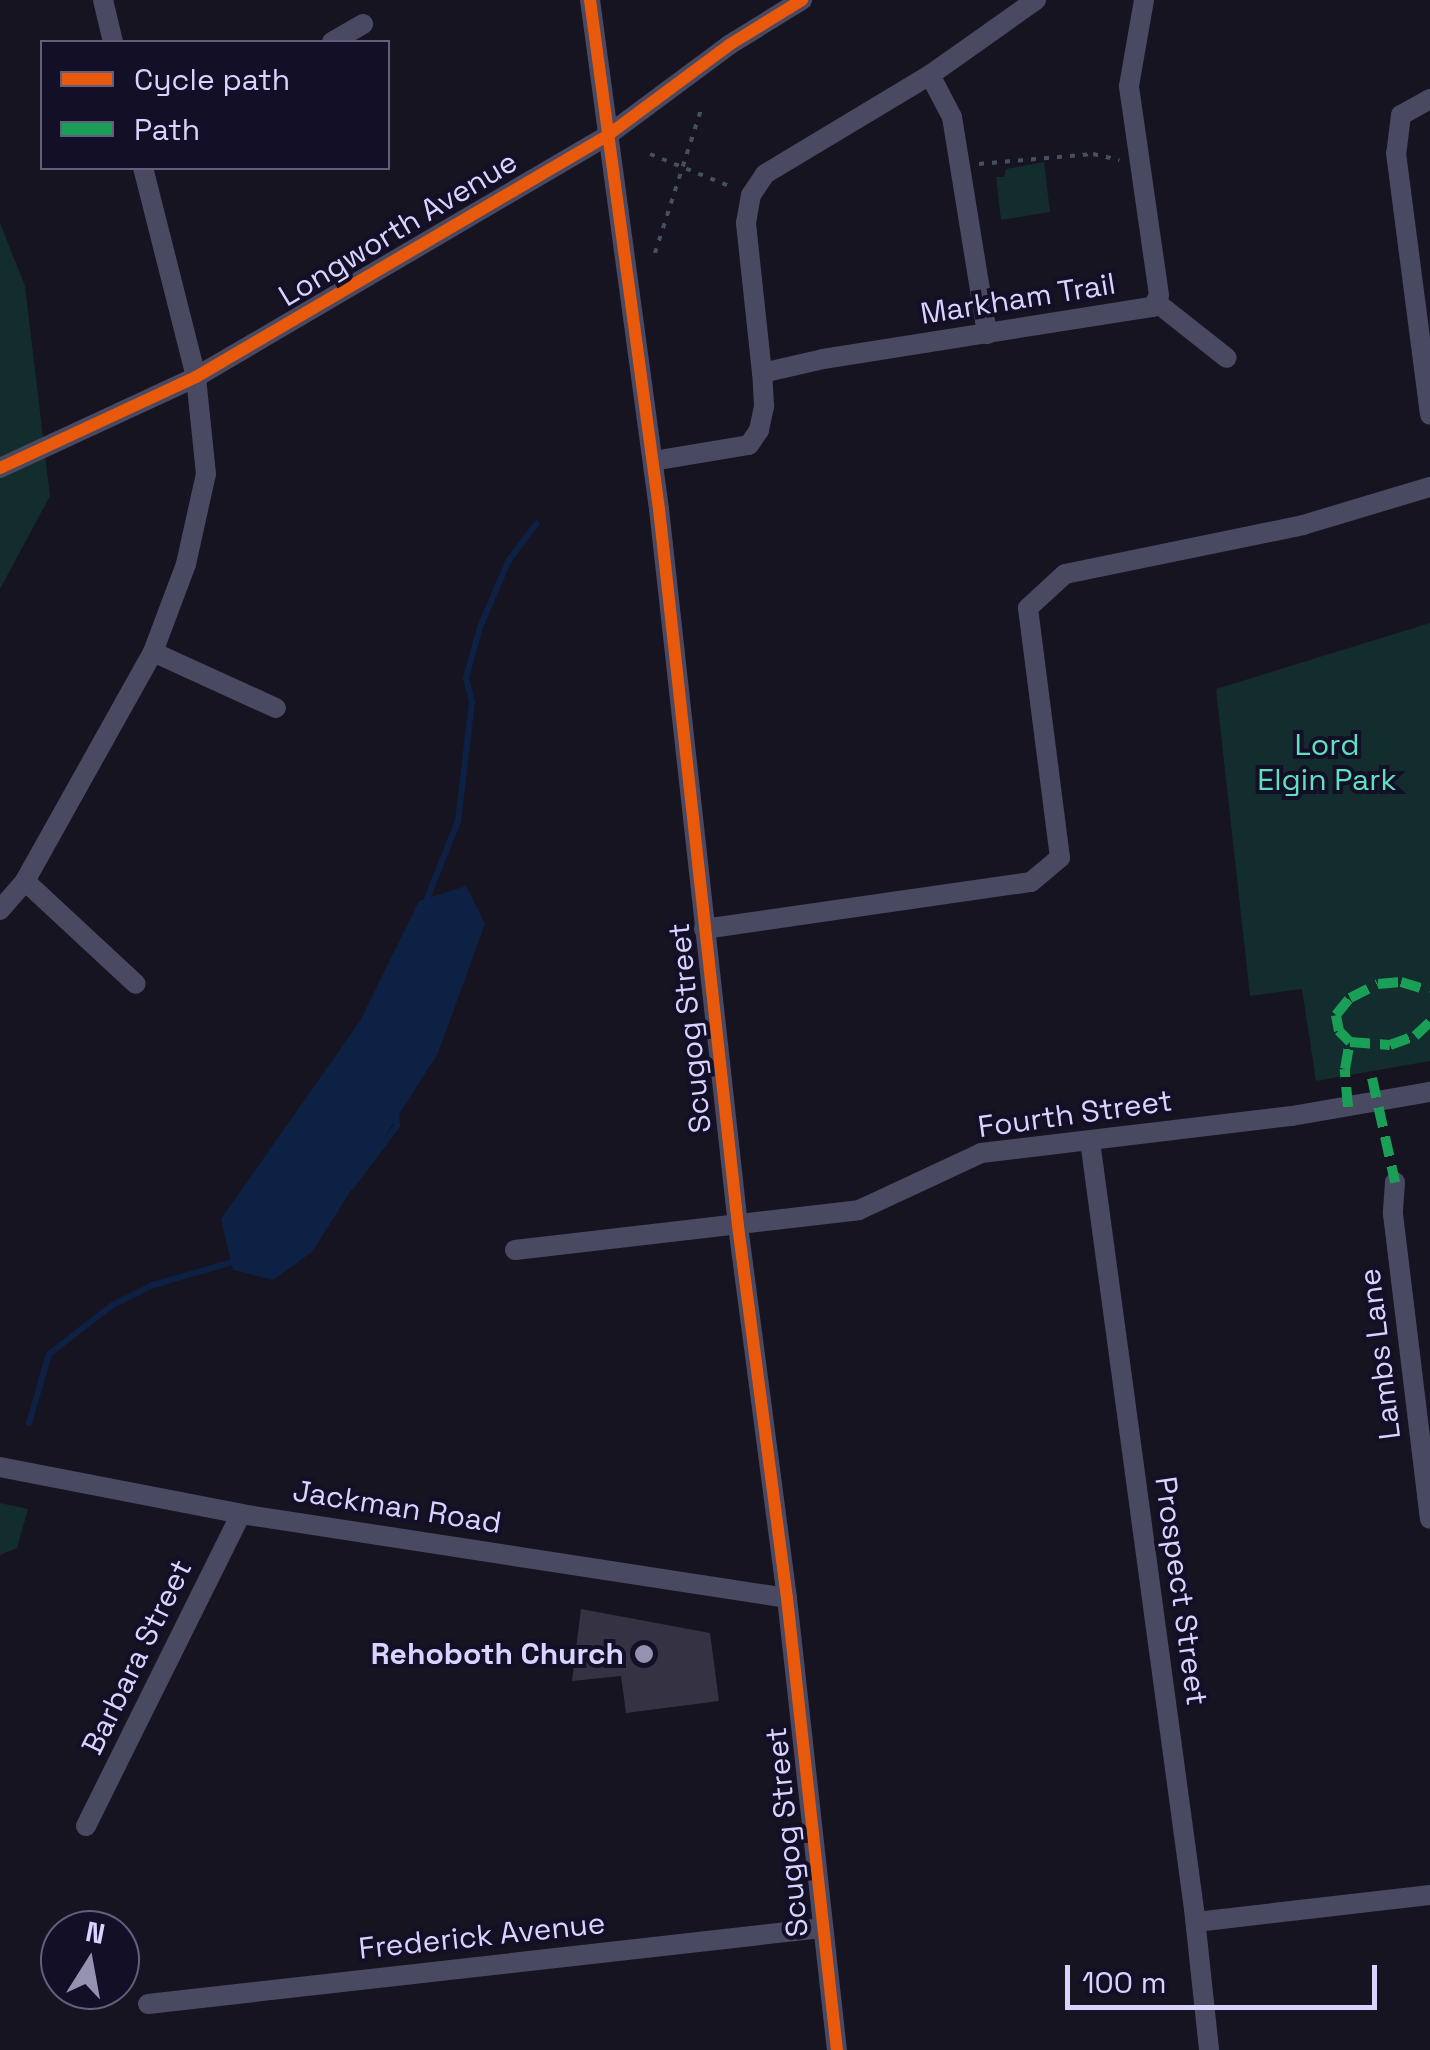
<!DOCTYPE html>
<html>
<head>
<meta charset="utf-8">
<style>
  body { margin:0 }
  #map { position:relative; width:1430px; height:2050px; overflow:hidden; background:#161421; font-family:"Space Grotesk",sans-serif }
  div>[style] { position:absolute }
  .green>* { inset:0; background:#132c2d }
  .water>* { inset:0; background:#0d2144 }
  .stream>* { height:6px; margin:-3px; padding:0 3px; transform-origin:3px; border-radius:3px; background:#0d2144 }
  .building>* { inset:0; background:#343243 }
  .path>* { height:4px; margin-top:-2px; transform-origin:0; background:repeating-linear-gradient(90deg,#44505f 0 5px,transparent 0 13px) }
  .minor>* { height:20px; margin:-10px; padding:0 10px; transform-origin:10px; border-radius:10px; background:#4a4962 }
  .quiet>* { height:10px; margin-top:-5px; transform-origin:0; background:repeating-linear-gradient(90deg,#1a9f57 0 20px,transparent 0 30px) }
  .cycleway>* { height:12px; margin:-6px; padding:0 6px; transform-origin:6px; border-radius:6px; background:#e8590c }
  .dots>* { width:28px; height:28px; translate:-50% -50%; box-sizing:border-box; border:5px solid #130f26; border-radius:50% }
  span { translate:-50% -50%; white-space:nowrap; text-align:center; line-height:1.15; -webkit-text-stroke:8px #130f26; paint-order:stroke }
  .street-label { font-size:30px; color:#d9d4ff }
  .park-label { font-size:30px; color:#5fe0c0 }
  .poi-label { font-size:30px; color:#d9d4ff; font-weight:700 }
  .right { translate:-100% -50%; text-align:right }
  .legend { position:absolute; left:40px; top:40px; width:350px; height:130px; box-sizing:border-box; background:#130f26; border:2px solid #625e7d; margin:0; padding:12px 18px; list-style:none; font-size:30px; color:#d9d4ff }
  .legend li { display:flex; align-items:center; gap:20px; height:50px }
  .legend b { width:50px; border:2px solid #625e7d }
  .north { position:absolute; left:40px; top:1910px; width:100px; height:100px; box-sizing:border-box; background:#130f26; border:2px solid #625e7d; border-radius:50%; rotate:11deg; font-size:28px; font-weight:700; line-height:40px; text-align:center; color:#d9d4ff }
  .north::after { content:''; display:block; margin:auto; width:35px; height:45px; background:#9591b1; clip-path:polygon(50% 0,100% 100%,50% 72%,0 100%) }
  .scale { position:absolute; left:1065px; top:1965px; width:312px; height:45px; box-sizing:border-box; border:5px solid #d9d4ff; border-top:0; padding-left:12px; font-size:30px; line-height:35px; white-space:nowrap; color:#d9d4ff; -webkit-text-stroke:8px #130f26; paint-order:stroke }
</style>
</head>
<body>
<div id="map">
  <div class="green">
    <div style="clip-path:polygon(1044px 162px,1050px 212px,1001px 220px,996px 177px,1004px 177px,1006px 169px)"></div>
    <div style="clip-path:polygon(0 223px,25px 286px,50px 496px,0 589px)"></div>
    <div style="clip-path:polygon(1430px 623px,1430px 1061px,1316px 1081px,1302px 989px,1250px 996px,1216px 689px)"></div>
    <div style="clip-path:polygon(0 1503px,28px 1509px,17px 1548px,0 1555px)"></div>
  </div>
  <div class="water">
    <div style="clip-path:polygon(466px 886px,485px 924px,438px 1053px,312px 1252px,273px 1280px,233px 1270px,221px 1219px,360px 1021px,419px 901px)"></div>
  </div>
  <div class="stream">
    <div style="left:424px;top:906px;width:92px;rotate:-68.2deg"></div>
    <div style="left:458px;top:821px;width:120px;rotate:-83.3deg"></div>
    <div style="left:472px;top:702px;width:25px;rotate:-104deg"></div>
    <div style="left:466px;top:678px;width:53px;rotate:-74.6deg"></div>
    <div style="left:480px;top:627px;width:73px;rotate:-66.6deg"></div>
    <div style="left:509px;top:560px;width:46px;rotate:-52.9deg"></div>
    <div style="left:351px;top:1187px;width:76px;rotate:-53deg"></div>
    <div style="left:397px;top:1126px;width:16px;rotate:-94deg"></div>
    <div style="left:29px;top:1423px;width:72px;rotate:-73.8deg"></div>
    <div style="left:49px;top:1354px;width:78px;rotate:-37.7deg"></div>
    <div style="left:111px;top:1306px;width:47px;rotate:-26.6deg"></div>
    <div style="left:153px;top:1285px;width:86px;rotate:-16.1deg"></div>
  </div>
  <div class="building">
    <div style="clip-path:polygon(581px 1609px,710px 1633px,719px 1701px,626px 1713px,621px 1676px,572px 1681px)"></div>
  </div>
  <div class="path">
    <div style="left:650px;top:154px;width:91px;rotate:22deg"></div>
    <div style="left:979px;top:164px;width:114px;rotate:-5deg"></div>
    <div style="left:1093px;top:154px;width:27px;rotate:13deg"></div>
    <div style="left:655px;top:253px;width:150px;rotate:-72.2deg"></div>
  </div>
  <div class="minor">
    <div style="left:103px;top:0;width:43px;rotate:76.6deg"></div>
    <div style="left:590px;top:0;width:514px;rotate:82.28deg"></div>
    <div style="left:659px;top:509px;width:721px;rotate:83.71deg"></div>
    <div style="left:738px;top:1226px;width:375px;rotate:82.5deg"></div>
    <div style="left:787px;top:1598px;width:455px;rotate:83.7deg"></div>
    <div style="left:332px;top:42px;width:36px;rotate:-30deg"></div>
    <div style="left:930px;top:75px;width:47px;rotate:62.4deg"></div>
    <div style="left:952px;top:117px;width:220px;rotate:80.8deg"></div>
    <div style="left:1430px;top:99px;width:33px;rotate:151deg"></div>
    <div style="left:1401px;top:115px;width:38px;rotate:97deg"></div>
    <div style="left:1396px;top:153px;width:264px;rotate:82.6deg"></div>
    <div style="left:1156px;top:302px;width:90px;rotate:38.3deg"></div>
    <div style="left:762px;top:373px;width:63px;rotate:-12.9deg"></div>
    <div style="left:823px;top:359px;width:334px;rotate:-9deg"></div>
    <div style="left:1153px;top:307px;width:13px;rotate:-63deg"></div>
    <div style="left:1159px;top:295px;width:211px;rotate:-98.2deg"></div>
    <div style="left:1129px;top:86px;width:87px;rotate:-80.1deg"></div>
    <div style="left:653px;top:461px;width:97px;rotate:-9.5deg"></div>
    <div style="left:749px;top:445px;width:18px;rotate:-56deg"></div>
    <div style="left:759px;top:430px;width:25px;rotate:-78deg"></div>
    <div style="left:764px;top:406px;width:33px;rotate:-93deg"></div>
    <div style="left:762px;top:373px;width:151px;rotate:-96.1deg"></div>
    <div style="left:746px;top:223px;width:28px;rotate:-80deg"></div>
    <div style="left:751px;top:195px;width:25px;rotate:-56deg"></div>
    <div style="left:765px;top:174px;width:192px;rotate:-31deg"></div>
    <div style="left:930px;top:75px;width:130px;rotate:-35.3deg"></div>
    <div style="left:0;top:468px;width:216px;rotate:-24.9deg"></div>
    <div style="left:196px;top:377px;width:478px;rotate:-30.4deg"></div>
    <div style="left:608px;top:135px;width:151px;rotate:-36.6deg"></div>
    <div style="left:729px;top:45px;width:86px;rotate:-31.7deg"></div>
    <div style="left:153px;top:652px;width:135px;rotate:24.5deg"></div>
    <div style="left:25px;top:881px;width:151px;rotate:42.9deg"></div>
    <div style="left:0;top:910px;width:38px;rotate:-49deg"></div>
    <div style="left:25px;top:881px;width:262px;rotate:-60.8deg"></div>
    <div style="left:153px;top:652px;width:94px;rotate:-69.4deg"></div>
    <div style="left:186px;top:564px;width:92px;rotate:-77.5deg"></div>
    <div style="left:206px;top:474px;width:98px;rotate:-95.9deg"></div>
    <div style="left:196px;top:377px;width:216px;rotate:-104.2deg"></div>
    <div style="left:704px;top:929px;width:330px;rotate:-8.2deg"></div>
    <div style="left:1031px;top:882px;width:38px;rotate:-40deg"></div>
    <div style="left:1060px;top:858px;width:252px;rotate:-97.3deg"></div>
    <div style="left:1028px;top:608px;width:50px;rotate:-42.6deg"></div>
    <div style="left:1065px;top:574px;width:243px;rotate:-11.6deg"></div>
    <div style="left:1303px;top:525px;width:133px;rotate:-16.7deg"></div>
    <div style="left:1090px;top:1141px;width:775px;rotate:82.29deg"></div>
    <div style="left:1194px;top:1909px;width:142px;rotate:83.9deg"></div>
    <div style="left:1395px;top:1182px;width:32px;rotate:94deg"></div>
    <div style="left:1393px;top:1214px;width:307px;rotate:83.1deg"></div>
    <div style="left:515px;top:1250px;width:346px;rotate:-6.6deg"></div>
    <div style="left:859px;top:1210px;width:135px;rotate:-25deg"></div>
    <div style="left:981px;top:1153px;width:313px;rotate:-6.8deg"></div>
    <div style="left:1292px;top:1116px;width:140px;rotate:-9.9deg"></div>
    <div style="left:0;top:1467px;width:246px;rotate:11deg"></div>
    <div style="left:241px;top:1514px;width:552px;rotate:8.75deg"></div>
    <div style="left:86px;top:1826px;width:348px;rotate:-63.6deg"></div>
    <div style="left:1196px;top:1922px;width:236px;rotate:-6.6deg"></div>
    <div style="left:148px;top:2004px;width:678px;rotate:-6.43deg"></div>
  </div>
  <div class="quiet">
    <div style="left:1350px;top:1042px;width:16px;rotate:-135deg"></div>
    <div style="left:1339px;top:1031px;width:16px;rotate:-101deg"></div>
    <div style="left:1336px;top:1015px;width:22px;rotate:-51deg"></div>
    <div style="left:1350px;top:998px;width:31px;rotate:-27deg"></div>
    <div style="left:1378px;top:984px;width:23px;rotate:-5deg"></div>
    <div style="left:1401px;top:982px;width:30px;rotate:17deg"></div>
    <div style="left:1372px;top:1078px;width:107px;rotate:77.5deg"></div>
    <div style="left:1348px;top:1107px;width:38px;rotate:-95deg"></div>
    <div style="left:1345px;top:1069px;width:27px;rotate:-80deg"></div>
    <div style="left:1350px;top:1042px;width:40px;rotate:4.3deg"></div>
    <div style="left:1390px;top:1045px;width:27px;rotate:-20deg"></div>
    <div style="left:1415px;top:1036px;width:21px;rotate:-43deg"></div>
  </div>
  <div class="cycleway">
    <div style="left:590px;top:0;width:514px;rotate:82.28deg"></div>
    <div style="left:659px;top:509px;width:721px;rotate:83.71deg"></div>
    <div style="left:738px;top:1226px;width:375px;rotate:82.5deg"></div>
    <div style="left:787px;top:1598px;width:455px;rotate:83.7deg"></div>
    <div style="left:0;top:468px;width:216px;rotate:-24.9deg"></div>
    <div style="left:196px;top:377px;width:478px;rotate:-30.4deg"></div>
    <div style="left:608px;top:135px;width:151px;rotate:-36.6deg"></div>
    <div style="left:729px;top:45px;width:86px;rotate:-31.7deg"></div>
  </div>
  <div class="dots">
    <div style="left:644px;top:1654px;background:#9591b1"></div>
  </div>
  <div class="street-label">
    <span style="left:398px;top:229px;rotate:-31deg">Longworth Avenue</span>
    <span style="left:1018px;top:299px;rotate:-9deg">Markham Trail</span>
    <span style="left:690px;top:1028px;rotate:-96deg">Scugog Street</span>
    <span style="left:1075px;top:1114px;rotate:-8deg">Fourth Street</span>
    <span style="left:1380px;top:1354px;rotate:-97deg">Lambs Lane</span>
    <span style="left:397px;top:1507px;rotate:9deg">Jackman Road</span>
    <span style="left:1181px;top:1591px;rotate:82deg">Prospect Street</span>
    <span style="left:137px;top:1657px;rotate:-64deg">Barbara Street</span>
    <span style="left:787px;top:1832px;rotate:-96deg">Scugog Street</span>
    <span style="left:482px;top:1936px;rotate:-6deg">Frederick Avenue</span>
  </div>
  <div class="park-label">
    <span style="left:1327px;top:762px">Lord<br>Elgin Park</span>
  </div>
  <div class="poi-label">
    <span class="right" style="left:624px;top:1654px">Rehoboth Church</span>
  </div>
  <ul class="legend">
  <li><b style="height:12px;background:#e8590c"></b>Cycle path</li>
  <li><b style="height:12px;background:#1a9f57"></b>Path</li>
  </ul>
  <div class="north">N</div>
  <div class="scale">100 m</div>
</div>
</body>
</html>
